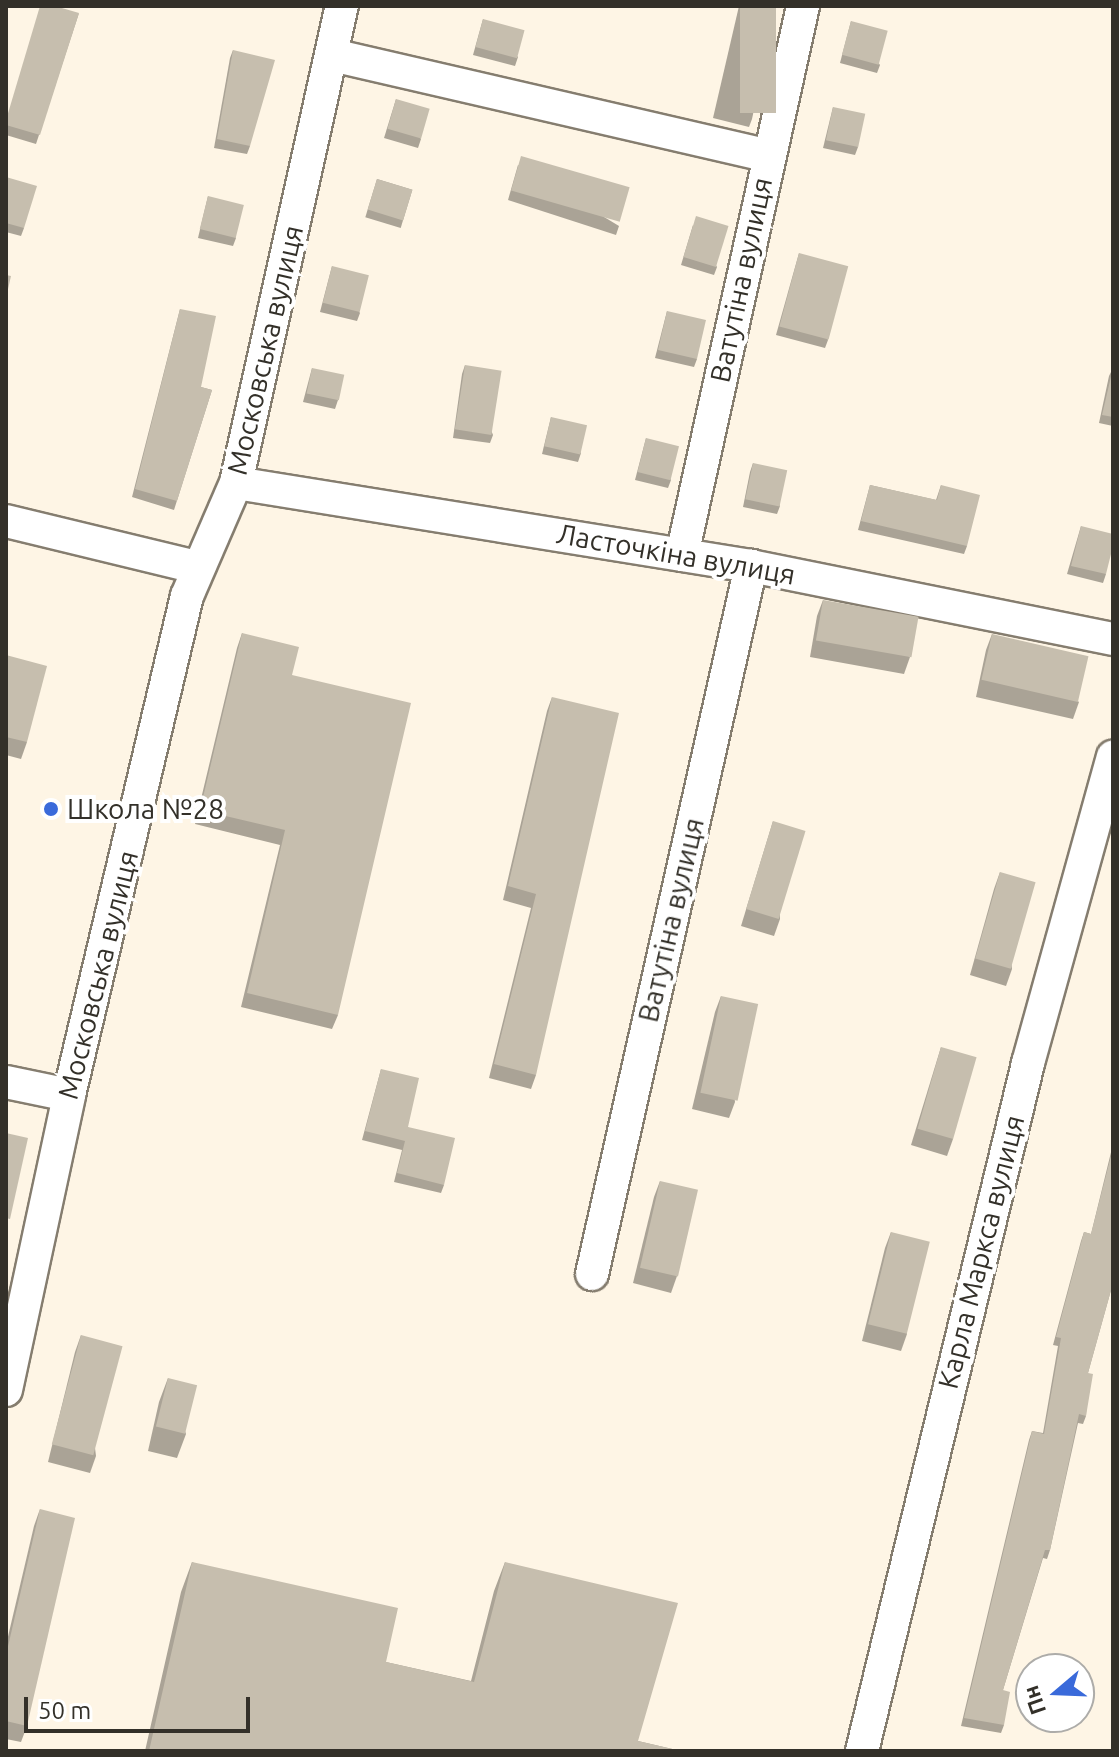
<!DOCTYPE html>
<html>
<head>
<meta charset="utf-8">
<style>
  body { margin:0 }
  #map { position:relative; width:1119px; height:1757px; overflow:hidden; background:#fef5e5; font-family:Ubuntu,sans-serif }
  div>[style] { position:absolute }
  .roads { filter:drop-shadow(2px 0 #857d6f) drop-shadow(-2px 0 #857d6f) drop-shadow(0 2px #857d6f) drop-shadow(0 -2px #857d6f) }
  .minor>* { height:32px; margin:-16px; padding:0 16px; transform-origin:16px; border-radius:16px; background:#fff }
  .wall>* { inset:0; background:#aaa396; transform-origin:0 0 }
  .building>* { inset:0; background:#c6beae; transform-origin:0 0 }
  .dots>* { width:22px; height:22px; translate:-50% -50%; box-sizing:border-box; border:4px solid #fff; border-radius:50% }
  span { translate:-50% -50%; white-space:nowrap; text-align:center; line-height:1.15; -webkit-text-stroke:8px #fff; paint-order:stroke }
  .street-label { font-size:28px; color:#333029 }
  .poi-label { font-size:28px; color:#333029 }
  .left { translate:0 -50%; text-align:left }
  .frame { position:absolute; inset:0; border:8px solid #333029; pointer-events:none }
  .north { position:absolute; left:1015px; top:1653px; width:80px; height:80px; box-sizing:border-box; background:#fff; border:2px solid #adaca9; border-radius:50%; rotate:251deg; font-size:22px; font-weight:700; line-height:32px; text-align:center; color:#333029 }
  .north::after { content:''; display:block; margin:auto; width:28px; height:36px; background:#3a6ada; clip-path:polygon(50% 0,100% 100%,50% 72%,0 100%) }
  .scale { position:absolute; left:24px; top:1697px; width:226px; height:36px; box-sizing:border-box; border:4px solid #333029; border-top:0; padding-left:10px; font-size:24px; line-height:28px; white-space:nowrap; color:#333029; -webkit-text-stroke:6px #fff; paint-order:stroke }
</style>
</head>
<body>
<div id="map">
  <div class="roads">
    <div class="minor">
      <div style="left:332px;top:55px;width:448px;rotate:13deg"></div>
      <div style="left:236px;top:483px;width:522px;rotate:9.16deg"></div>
      <div style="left:751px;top:566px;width:369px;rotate:11.4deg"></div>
      <div style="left:6px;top:521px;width:195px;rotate:13.6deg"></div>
      <div style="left:682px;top:555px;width:562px;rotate:-77.57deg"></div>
      <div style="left:6px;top:1082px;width:64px;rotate:11.7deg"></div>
      <div style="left:592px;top:1274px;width:726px;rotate:-77.34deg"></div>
      <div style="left:6px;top:1390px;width:302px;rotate:-77.9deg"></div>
      <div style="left:69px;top:1095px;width:513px;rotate:-76.7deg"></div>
      <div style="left:187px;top:596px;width:123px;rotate:-66.6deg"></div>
      <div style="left:236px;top:483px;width:489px;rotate:-77.5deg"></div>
      <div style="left:862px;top:1751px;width:708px;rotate:-76.43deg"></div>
      <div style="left:1028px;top:1063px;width:318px;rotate:-74.5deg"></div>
    </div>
  </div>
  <div class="wall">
    <div style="clip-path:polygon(739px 6px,776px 6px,752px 119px,749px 127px,713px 118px)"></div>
    <div style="clip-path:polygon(79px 13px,36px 144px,6px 135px,6px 118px)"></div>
    <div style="clip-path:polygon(483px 19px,518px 57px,515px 66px,473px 55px)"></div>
    <div style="clip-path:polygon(851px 21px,880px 65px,877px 73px,840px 63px)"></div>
    <div style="clip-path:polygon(233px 50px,250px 146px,247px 154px,214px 148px,230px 58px)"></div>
    <div style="clip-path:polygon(396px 99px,421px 139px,418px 148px,384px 138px)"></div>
    <div style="clip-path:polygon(833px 107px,858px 147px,855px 155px,823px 148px)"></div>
    <div style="clip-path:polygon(518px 165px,619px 226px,616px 235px,508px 200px)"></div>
    <div style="clip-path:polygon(6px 177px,24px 228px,21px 236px,6px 232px)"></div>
    <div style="left:377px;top:179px;width:37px;height:40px;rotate:17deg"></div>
    <div style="clip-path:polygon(208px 196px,236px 238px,233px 246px,198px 238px)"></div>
    <div style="clip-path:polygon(693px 225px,717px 267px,714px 275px,681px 265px)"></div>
    <div style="clip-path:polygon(799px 253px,828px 340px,825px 348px,776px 335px)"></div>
    <div style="clip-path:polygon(332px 266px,360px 313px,357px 321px,320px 312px)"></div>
    <div style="clip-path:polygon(180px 309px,201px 387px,212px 390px,174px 510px,132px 497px)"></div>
    <div style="clip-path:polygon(667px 311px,697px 359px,694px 367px,655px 358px)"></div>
    <div style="clip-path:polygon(465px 365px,493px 435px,490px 443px,453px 438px,462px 374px)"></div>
    <div style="clip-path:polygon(312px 368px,338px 400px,335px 409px,303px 402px)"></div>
    <div style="clip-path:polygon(1113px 368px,1113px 426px,1099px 423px,1109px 376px)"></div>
    <div style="clip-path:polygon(551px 417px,581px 453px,578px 462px,542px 454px)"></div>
    <div style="clip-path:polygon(646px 438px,671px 480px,668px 488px,635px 480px)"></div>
    <div style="clip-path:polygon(753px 463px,780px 506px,777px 514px,743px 507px,750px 472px)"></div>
    <div style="clip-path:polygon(870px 485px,936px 500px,941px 485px,967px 546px,964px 554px,858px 530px)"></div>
    <div style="clip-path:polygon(1081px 526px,1106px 574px,1103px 583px,1067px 574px)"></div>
    <div style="clip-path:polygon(823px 600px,910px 657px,904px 674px,810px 657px,817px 616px)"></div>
    <div style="clip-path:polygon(242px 633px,292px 675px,338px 1015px,332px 1029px,241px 1007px,280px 845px,195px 824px,237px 648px)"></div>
    <div style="clip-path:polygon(992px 634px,1079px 702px,1073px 719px,976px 697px,986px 650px)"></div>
    <div style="clip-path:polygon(6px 655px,27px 742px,21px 759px,6px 755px)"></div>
    <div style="clip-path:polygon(552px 697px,536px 1075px,531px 1089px,489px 1078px,531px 908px,503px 900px,547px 711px)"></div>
    <div style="clip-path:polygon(773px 821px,780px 919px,774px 936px,741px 926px)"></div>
    <div style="clip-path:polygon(1000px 872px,1012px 969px,1006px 986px,970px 975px,994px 889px)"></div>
    <div style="clip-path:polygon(721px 996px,735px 1102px,729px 1118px,692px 1109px,715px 1012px)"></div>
    <div style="clip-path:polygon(941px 1047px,953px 1139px,947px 1156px,911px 1145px)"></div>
    <div style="clip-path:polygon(381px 1069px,408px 1127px,444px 1185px,441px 1193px,394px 1182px,402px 1150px,362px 1140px)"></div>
    <div style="clip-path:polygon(1113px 1144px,1113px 1283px,1088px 1373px,1086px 1416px,1083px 1424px,1078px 1423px,1050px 1550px,1047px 1559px,1043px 1558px,1003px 1690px,1004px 1725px,1001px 1733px,961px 1726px,1029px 1440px,1032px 1431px,1043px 1433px,1058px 1346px,1053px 1345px,1081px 1241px,1084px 1232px,1091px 1234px)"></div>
    <div style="clip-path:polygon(660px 1181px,677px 1276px,671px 1293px,633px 1283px,654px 1197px)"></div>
    <div style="clip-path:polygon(891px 1232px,907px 1334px,901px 1351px,862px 1341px,885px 1248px)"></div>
    <div style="clip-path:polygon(81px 1335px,96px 1456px,90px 1473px,48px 1462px,75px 1352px)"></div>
    <div style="clip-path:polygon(168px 1378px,186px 1434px,177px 1458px,148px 1451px,159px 1402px)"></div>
    <div style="clip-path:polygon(40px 1509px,27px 1726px,21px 1742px,6px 1739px,6px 1645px,34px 1526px)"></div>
    <div style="clip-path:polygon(192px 1562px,386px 1662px,471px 1681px,494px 1591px,505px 1562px,638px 1741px,681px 1751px,145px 1751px,181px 1592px)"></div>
  </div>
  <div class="building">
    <div style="clip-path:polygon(40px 6px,55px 6px,79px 13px,40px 135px,6px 125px,6px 120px)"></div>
    <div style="left:740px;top:6px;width:36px;height:107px"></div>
    <div style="left:483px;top:19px;width:43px;height:29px;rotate:15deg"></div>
    <div style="left:851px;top:21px;width:38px;height:35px;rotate:15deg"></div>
    <div style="clip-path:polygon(233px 50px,275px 60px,250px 146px,217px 139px)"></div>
    <div style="left:396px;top:99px;width:35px;height:31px;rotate:16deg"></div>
    <div style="left:833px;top:107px;width:33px;height:34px;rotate:12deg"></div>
    <div style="left:521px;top:156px;width:113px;height:36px;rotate:16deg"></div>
    <div style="clip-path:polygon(6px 177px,37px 186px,24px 228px,6px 223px)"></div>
    <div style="left:377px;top:179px;width:37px;height:32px;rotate:17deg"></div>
    <div style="left:208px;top:196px;width:37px;height:34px;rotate:14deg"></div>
    <div style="left:696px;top:216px;width:34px;height:43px;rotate:17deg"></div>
    <div style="left:799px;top:253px;width:51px;height:76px;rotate:15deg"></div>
    <div style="left:332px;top:266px;width:38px;height:38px;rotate:14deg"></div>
    <div style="clip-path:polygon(6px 275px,11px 276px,6px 298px)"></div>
    <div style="clip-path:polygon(180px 309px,216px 316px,201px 387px,212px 390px,177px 501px,135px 489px)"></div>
    <div style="left:667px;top:311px;width:40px;height:40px;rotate:13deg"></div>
    <div style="left:465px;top:365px;width:37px;height:65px;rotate:9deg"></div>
    <div style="left:312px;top:368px;width:33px;height:26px;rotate:12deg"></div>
    <div style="clip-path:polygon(1113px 368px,1113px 417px,1102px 415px)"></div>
    <div style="left:551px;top:417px;width:37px;height:30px;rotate:13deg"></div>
    <div style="left:646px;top:438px;width:34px;height:35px;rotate:14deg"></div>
    <div style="left:753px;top:463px;width:35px;height:37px;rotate:12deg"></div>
    <div style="clip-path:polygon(870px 485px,937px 500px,941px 485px,980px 495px,967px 546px,861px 521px)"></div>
    <div style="clip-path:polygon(1081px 526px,1113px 534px,1113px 546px,1106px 574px,1071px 566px)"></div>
    <div style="left:823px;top:600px;width:97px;height:41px;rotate:10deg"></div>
    <div style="clip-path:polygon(242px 633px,299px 647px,292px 675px,411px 703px,338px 1015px,247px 993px,285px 830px,200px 810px)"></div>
    <div style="left:992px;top:634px;width:99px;height:47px;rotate:13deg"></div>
    <div style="clip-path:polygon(6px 655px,47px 666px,27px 742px,6px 737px)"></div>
    <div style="clip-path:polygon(552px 697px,619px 713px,536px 1075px,494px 1064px,536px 894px,508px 886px)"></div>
    <div style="left:773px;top:821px;width:34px;height:92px;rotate:17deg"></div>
    <div style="left:1000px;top:872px;width:37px;height:90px;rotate:16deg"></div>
    <div style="left:721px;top:996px;width:38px;height:99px;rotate:12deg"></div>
    <div style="left:941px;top:1047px;width:37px;height:85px;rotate:16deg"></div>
    <div style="clip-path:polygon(381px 1069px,419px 1078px,408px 1127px,455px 1138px,444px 1185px,397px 1173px,405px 1141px,365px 1131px)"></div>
    <div style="clip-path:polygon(6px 1133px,28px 1138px,10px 1219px,6px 1218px)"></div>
    <div style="clip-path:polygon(1113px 1148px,1113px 1283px,1088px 1373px,1093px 1374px,1086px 1416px,1079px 1414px,1050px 1550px,1045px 1550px,1003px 1690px,1010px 1692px,1004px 1725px,964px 1718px,1032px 1431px,1044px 1434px,1061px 1338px,1056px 1337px,1084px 1232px,1091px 1234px)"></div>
    <div style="left:660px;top:1181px;width:39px;height:89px;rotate:13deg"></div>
    <div style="left:891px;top:1232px;width:40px;height:95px;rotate:14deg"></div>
    <div style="left:81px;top:1335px;width:43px;height:113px;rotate:15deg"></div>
    <div style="left:168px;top:1378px;width:30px;height:50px;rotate:14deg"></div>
    <div style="clip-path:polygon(40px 1509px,75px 1518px,27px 1726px,6px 1721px,6px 1655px)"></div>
    <div style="clip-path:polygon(192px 1562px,398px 1608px,386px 1662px,474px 1682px,505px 1562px,678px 1603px,638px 1741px,681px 1751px,149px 1751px)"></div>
  </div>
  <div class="dots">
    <div style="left:51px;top:809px;background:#3a6ada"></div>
  </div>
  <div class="street-label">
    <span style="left:741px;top:280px;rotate:-78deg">Ватутіна вулиця</span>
    <span style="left:265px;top:350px;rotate:-77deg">Московська вулиця</span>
    <span style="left:676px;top:554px;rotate:10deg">Ласточкіна вулиця</span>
    <span style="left:671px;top:920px;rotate:-77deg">Ватутіна вулиця</span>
    <span style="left:98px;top:975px;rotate:-76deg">Московська вулиця</span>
    <span style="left:981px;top:1252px;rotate:-76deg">Карла Маркса вулиця</span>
  </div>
  <div class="poi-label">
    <span class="left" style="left:67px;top:809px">Школа №28</span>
  </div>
  <div class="frame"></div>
  <div class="north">Пн</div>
  <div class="scale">50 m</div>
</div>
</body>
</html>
